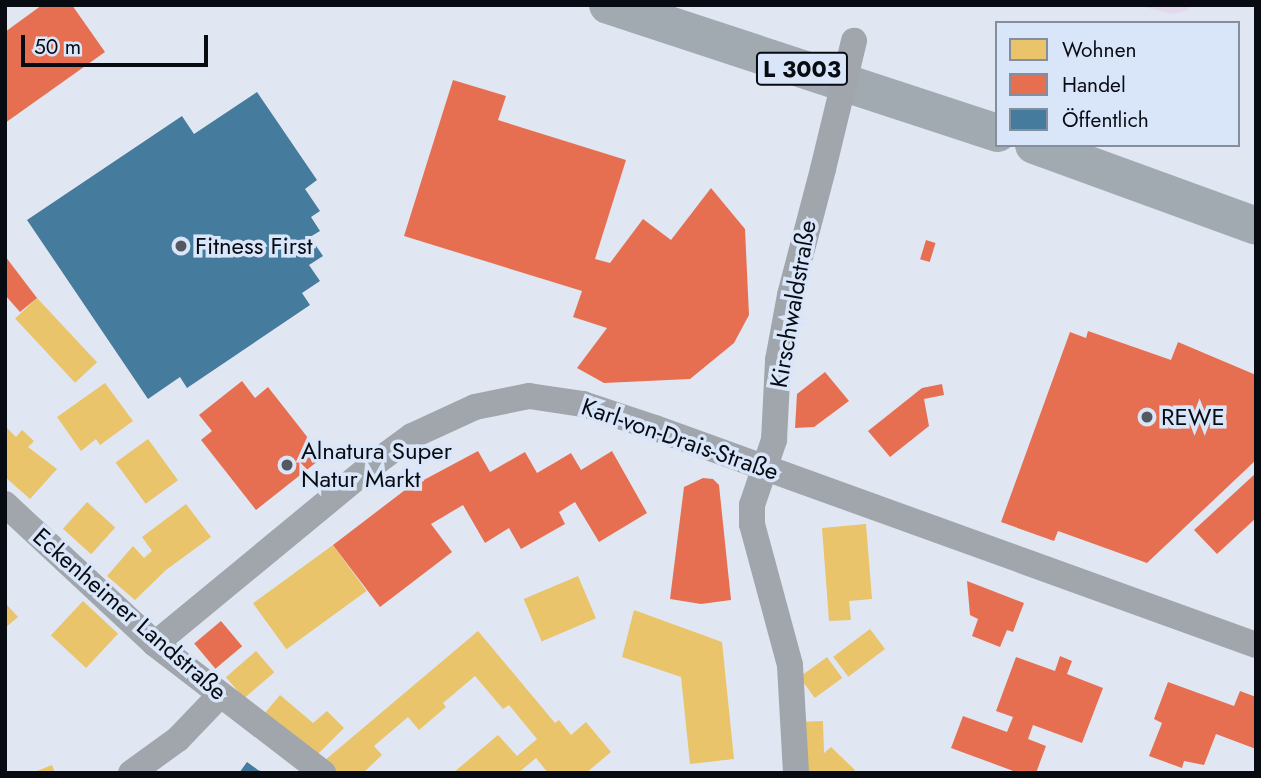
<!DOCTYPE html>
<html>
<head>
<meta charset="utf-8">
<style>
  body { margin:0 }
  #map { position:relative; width:1261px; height:778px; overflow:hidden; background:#e1e7f2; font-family:Jost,sans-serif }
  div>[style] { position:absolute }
  .green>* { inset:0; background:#e3d8ec }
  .homes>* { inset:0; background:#e9c46a; transform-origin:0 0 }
  .shops>* { inset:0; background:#e76f51; transform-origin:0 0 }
  .public>* { inset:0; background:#457b9d }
  .minor>* { height:26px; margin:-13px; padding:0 13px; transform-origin:13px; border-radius:13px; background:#a0a6ab }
  .primary>* { height:38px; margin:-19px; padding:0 19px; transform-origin:19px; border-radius:19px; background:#a2aab1 }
  .minor-bridge>* { height:26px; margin:-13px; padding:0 13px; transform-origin:13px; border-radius:13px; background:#a0a6ab }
  .dots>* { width:19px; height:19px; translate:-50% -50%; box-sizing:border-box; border:4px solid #d9e6fa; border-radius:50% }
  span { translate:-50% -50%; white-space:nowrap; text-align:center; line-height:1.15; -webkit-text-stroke:7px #d9e6fa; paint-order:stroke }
  .shield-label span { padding:2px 5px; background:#d9e6fa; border:2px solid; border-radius:5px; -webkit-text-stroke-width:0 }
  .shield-label { font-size:23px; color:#080b12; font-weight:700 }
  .poi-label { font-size:24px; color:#080b12 }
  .left { translate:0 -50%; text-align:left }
  .street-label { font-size:24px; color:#080b12 }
  .frame { position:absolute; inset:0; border:7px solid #080b12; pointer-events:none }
  .legend { position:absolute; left:995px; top:21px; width:245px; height:126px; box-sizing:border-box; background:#d9e6fa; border:2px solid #858e9d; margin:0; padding:9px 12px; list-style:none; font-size:21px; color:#080b12 }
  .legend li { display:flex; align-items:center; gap:14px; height:35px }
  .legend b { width:35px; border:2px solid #858e9d }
  .scale { position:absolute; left:21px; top:35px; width:187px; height:32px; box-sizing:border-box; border:4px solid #080b12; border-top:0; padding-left:9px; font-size:21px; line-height:24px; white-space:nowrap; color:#080b12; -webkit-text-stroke:5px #d9e6fa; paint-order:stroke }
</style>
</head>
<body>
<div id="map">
  <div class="green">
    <div style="clip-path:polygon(1136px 5px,1193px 5px,1186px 11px,1172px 14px)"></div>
  </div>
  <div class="homes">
    <div style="left:37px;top:298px;width:88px;height:30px;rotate:47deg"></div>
    <div style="clip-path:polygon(105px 383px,133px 421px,100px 445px,96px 439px,81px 451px,57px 417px)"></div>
    <div style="clip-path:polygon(7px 428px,16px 437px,22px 430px,34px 441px,28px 447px,57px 469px,30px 499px,5px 477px)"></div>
    <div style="left:148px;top:439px;width:51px;height:40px;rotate:54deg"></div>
    <div style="left:87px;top:502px;width:38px;height:36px;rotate:42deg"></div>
    <div style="clip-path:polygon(186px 504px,211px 537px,166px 570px,135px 600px,107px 576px,133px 546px,144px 558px,152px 551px,142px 537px)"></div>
    <div style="clip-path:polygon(866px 524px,872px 599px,849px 601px,851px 620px,829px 621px,822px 528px)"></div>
    <div style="left:333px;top:545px;width:57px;height:99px;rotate:54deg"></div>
    <div style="left:578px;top:576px;width:46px;height:59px;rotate:67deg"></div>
    <div style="left:83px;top:601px;width:48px;height:47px;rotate:43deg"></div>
    <div style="clip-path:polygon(7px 605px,18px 617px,5px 628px,5px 607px)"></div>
    <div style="clip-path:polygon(634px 610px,722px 642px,734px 759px,690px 764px,681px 677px,622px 657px)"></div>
    <div style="left:870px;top:629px;width:25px;height:46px;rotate:53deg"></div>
    <div style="clip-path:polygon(478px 631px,555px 723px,559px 720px,571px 735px,586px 722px,611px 752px,586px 773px,548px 773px,536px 758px,518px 773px,453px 773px,498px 735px,517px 756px,537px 739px,509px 705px,503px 709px,475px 676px,443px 703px,446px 707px,419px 730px,408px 717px,374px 746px,382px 755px,363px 773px,335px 773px,324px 761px)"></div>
    <div style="left:256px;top:651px;width:28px;height:40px;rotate:49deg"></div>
    <div style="left:827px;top:657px;width:26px;height:34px;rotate:54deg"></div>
    <div style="clip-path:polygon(280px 695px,313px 723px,327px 711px,344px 728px,314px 758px,264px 714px)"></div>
    <div style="clip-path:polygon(823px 721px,824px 753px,831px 747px,855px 770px,852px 773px,803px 773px,797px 722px)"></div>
    <div style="clip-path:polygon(52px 765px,55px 773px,32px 773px)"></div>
  </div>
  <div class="shops">
    <div style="clip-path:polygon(42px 5px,72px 5px,105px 52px,5px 123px,5px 32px)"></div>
    <div style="clip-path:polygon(453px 80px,506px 96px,498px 120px,626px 160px,595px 259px,610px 263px,643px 219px,671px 240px,711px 188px,745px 229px,749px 315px,734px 343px,690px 379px,604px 383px,577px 368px,607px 328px,573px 317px,582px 291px,404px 236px)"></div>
    <div style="left:926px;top:240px;width:10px;height:20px;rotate:17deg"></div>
    <div style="clip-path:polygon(5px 256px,37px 298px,20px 312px,5px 295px)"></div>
    <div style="clip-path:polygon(1088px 331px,1171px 360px,1178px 342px,1256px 375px,1256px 460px,1147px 563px,1058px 531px,1054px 541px,1001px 522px,1070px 332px,1086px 338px)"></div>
    <div style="clip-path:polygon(825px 372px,849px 401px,814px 427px,795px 428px,797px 394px)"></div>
    <div style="clip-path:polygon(242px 381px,255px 398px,268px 387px,323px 457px,256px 510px,201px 440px,212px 431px,199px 415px)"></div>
    <div style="clip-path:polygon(942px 384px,944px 395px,924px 399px,929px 426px,890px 457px,868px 431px,922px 388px)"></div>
    <div style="clip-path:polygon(478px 451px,490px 472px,525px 452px,537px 473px,571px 453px,581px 470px,612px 451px,647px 513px,599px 542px,575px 502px,559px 512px,565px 524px,521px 549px,509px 528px,485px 543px,463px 505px,431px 524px,452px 552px,380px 607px,333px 545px,405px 490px)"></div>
    <div style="clip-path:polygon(1256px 473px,1256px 518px,1217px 554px,1194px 530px)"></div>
    <div style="clip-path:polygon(703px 478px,713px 479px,719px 485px,731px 600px,701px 604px,670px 599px,684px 487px)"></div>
    <div style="clip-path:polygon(967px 581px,1024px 603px,1013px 632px,1007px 630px,1000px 647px,972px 636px,978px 619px,970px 615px)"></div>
    <div style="left:221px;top:621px;width:33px;height:35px;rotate:50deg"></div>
    <div style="clip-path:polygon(1060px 656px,1072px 661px,1067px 674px,1103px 688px,1082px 743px,1033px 725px,1028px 739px,1046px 746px,1036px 773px,1019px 773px,951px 748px,963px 716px,1007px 732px,1013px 717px,996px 711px,1016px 657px,1055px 671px)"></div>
    <div style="clip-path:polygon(1168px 682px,1234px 706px,1240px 691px,1256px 697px,1256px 749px,1216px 734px,1204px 765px,1184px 761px,1182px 768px,1149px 756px,1162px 723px,1154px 719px)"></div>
  </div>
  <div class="public">
    <div style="clip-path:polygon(257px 92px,317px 180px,305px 189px,320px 211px,311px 217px,320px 231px,310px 237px,323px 256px,309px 265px,320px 281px,302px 293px,310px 305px,187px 388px,180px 377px,148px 399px,27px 220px,182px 116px,194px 134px)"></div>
    <div style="clip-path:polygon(247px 762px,258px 770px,266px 773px,239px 773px)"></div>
  </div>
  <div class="minor">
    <div style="left:5px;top:504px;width:205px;rotate:43deg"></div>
    <div style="left:155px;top:644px;width:212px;rotate:37.5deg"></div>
    <div style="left:155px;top:644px;width:275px;rotate:-39.5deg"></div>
    <div style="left:367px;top:469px;width:56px;rotate:-36.3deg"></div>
    <div style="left:412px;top:436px;width:69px;rotate:-24.7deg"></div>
    <div style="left:475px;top:407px;width:55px;rotate:-11.5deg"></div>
    <div style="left:529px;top:396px;width:55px;rotate:8.4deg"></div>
    <div style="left:583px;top:404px;width:76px;rotate:18.4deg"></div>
    <div style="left:655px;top:428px;width:639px;rotate:19.85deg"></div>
    <div style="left:131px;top:773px;width:58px;rotate:-35.9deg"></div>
    <div style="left:178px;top:739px;width:61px;rotate:-46.3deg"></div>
    <div style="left:796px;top:773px;width:108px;rotate:-93.2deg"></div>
    <div style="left:790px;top:665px;width:146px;rotate:-105.1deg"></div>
    <div style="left:752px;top:524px;width:19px;rotate:-90deg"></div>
    <div style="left:752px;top:505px;width:69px;rotate:-71.3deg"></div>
    <div style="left:774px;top:440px;width:80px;rotate:-87.1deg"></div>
    <div style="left:778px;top:360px;width:66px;rotate:-79.5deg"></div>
    <div style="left:790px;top:295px;width:130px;rotate:-75.3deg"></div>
  </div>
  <div class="primary">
    <div style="left:608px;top:5px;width:410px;rotate:18.2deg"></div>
    <div style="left:1034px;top:145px;width:236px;rotate:20deg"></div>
  </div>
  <div class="minor-bridge">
    <div style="left:823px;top:169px;width:132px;rotate:-76.4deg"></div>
  </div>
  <div class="dots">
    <div style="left:181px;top:246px;background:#545860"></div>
    <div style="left:1147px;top:417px;background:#545860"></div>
    <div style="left:287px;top:465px;background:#545860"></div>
  </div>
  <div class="shield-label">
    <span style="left:802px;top:69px">L 3003</span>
  </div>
  <div class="poi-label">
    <span class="left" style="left:195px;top:246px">Fitness First</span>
    <span class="left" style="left:1161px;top:417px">REWE</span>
    <span class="left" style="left:301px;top:465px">Alnatura Super<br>Natur Markt</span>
  </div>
  <div class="street-label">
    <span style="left:793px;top:304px;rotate:-80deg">Kirschwaldstraße</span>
    <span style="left:680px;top:439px;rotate:19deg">Karl-von-Drais-Straße</span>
    <span style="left:130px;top:614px;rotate:41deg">Eckenheimer Landstraße</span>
  </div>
  <div class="frame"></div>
  <ul class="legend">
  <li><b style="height:19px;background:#e9c46a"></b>Wohnen</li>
  <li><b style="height:19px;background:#e76f51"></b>Handel</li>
  <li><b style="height:19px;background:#457b9d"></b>Öffentlich</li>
  </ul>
  <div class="scale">50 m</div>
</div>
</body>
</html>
